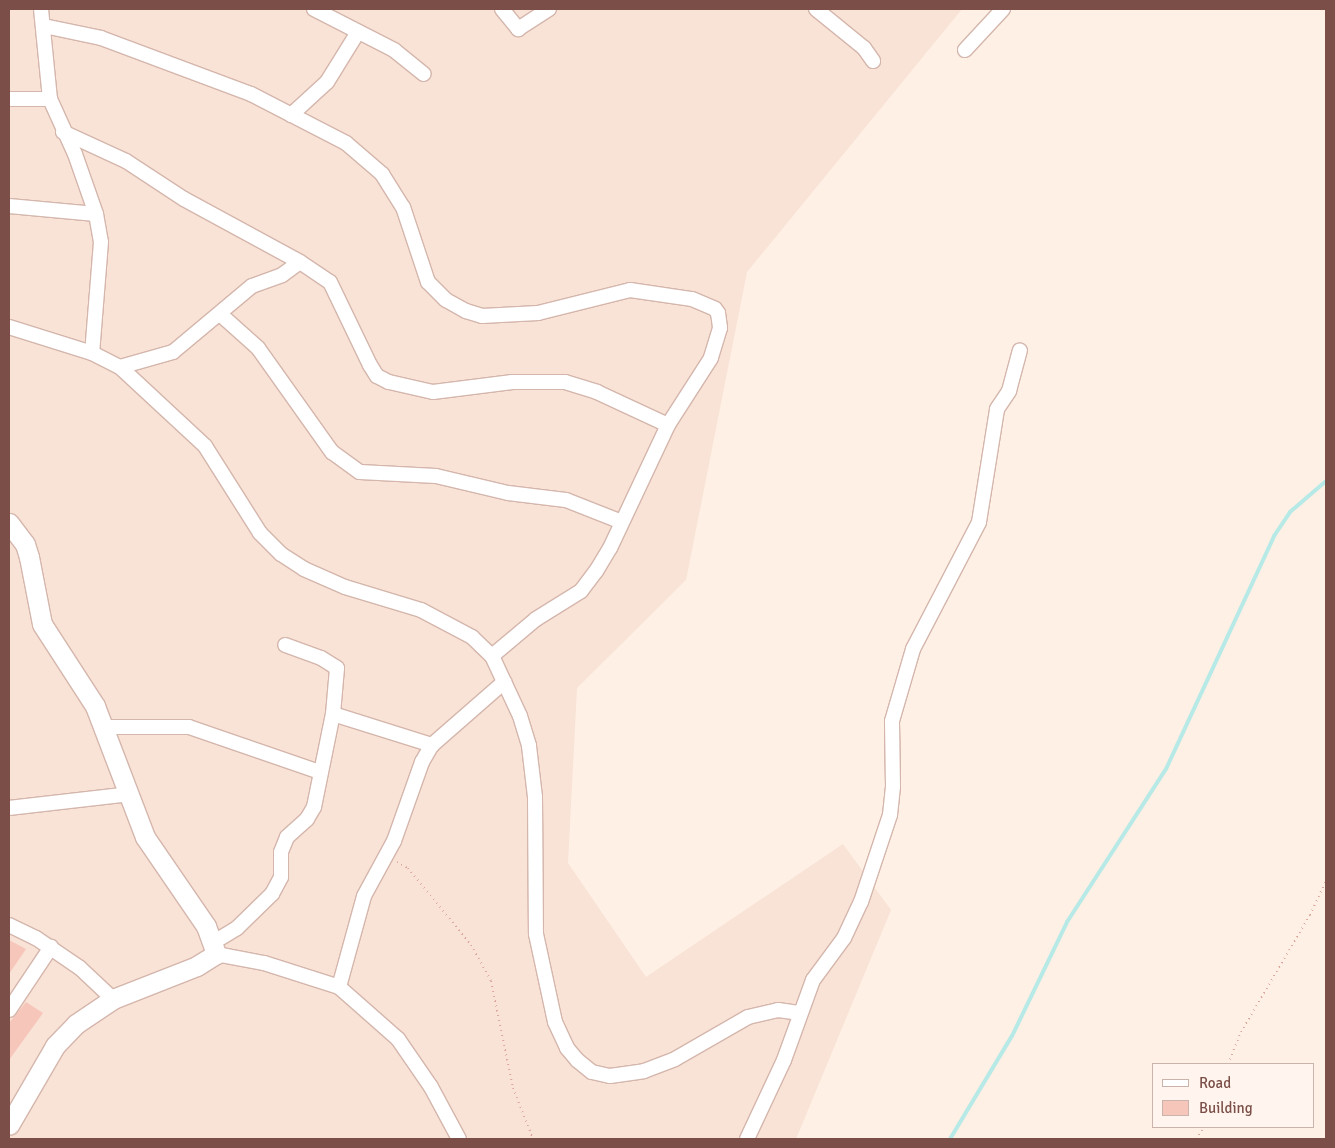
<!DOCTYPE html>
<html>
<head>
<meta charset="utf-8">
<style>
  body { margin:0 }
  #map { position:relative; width:1335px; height:1148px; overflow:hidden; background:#fef0e5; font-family:Signika,sans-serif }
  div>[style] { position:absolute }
  .residential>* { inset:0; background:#f9e2d6 }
  .stream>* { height:4px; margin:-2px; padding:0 2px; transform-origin:2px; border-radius:2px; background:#b7eae7 }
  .building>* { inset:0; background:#f7c6ba }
  .path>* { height:2px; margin-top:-1px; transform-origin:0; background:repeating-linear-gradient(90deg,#dca89d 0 1px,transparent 0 5px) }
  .roads { filter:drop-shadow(1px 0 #d4b6ac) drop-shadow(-1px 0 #d4b6ac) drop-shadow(0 1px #d4b6ac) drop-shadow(0 -1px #d4b6ac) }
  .street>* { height:14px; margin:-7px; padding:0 7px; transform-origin:7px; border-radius:7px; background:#fff }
  .secondary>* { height:19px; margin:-9.5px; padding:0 9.5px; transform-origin:9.5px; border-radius:9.5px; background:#fff }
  span { translate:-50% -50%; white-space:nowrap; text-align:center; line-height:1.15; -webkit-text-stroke:4.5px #fff5ee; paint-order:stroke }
  .frame { position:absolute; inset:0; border:10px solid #7b4f47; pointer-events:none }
  .legend { position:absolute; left:1152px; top:1063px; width:162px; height:65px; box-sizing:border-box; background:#fff5ee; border:1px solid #cab3ab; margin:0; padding:6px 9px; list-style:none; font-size:15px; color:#7b4f47 }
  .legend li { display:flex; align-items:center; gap:10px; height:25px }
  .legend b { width:25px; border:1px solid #cab3ab }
</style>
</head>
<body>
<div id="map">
  <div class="residential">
    <div style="clip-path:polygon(9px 9px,962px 9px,747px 272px,686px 580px,577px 688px,568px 863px,646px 977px,843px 844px,891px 910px,796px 1139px,9px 1139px)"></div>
  </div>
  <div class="stream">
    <div style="left:950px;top:1139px;width:120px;rotate:-59deg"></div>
    <div style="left:1012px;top:1036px;width:127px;rotate:-64.2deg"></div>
    <div style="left:1067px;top:922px;width:182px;rotate:-57.1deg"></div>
    <div style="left:1166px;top:769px;width:257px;rotate:-65.1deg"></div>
    <div style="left:1274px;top:536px;width:29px;rotate:-56deg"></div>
    <div style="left:1290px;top:512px;width:48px;rotate:-40.7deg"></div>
  </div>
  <div class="building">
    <div style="clip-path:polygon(9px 940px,26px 949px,9px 974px)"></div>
    <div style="clip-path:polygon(26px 1002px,43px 1013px,9px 1060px,9px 1023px)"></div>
  </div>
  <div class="path">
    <div style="left:397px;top:862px;width:13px;rotate:29deg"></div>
    <div style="left:408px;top:868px;width:99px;rotate:50.7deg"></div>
    <div style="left:471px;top:945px;width:41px;rotate:60.9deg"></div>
    <div style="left:491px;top:981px;width:109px;rotate:78.4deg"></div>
    <div style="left:513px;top:1088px;width:55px;rotate:68.6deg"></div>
    <div style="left:1228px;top:1064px;width:35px;rotate:-68deg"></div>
    <div style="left:1241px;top:1032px;width:136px;rotate:-59.5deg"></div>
    <div style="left:1310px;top:915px;width:38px;rotate:-65deg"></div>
    <div style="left:1196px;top:1139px;width:15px;rotate:-53deg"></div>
  </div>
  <div class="roads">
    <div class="street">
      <div style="left:41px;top:9px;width:90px;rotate:84.3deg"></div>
      <div style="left:50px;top:99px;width:60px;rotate:65.6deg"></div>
      <div style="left:75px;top:154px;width:64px;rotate:70.7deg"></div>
      <div style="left:96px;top:214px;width:28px;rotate:80deg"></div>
      <div style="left:101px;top:242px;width:111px;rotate:94.6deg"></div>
      <div style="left:314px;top:9px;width:90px;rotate:27.1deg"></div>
      <div style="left:394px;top:50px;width:38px;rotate:39deg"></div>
      <div style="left:502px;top:9px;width:26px;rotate:51deg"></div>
      <div style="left:518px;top:29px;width:37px;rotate:-33deg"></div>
      <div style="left:816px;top:9px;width:62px;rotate:39.1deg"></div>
      <div style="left:864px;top:48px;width:16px;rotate:55deg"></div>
      <div style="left:44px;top:26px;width:58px;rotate:11.9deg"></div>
      <div style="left:101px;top:38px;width:160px;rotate:20.5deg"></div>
      <div style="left:251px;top:94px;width:107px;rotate:27.3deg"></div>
      <div style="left:346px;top:143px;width:48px;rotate:40.7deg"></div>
      <div style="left:382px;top:174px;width:39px;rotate:58deg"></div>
      <div style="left:403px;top:207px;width:79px;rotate:71.6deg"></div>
      <div style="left:428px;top:282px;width:25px;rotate:45deg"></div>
      <div style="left:446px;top:300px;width:23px;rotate:29deg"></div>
      <div style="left:466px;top:311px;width:17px;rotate:17deg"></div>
      <div style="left:482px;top:316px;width:56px;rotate:-3.1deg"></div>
      <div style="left:538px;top:313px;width:95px;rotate:-14deg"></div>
      <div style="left:630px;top:290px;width:63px;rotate:8.3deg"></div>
      <div style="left:692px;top:299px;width:25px;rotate:23deg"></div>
      <div style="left:715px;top:309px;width:5px;rotate:53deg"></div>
      <div style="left:718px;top:313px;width:15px;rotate:82deg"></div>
      <div style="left:720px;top:328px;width:31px;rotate:107deg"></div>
      <div style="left:711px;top:358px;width:80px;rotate:122.7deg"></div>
      <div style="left:668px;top:425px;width:136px;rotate:115.2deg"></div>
      <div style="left:610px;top:548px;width:27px;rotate:121deg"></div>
      <div style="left:596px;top:571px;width:25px;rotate:127deg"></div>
      <div style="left:581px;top:591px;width:53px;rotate:148.1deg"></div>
      <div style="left:536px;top:619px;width:57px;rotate:139.9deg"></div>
      <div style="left:965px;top:50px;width:56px;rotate:-47.2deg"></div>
      <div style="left:9px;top:99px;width:41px"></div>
      <div style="left:291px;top:115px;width:49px;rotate:-42.5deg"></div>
      <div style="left:327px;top:82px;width:59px;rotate:-58.2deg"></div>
      <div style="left:63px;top:132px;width:69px;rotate:24.7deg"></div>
      <div style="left:126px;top:161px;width:69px;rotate:33.2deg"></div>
      <div style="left:184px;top:199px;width:132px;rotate:28.5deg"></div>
      <div style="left:300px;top:262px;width:36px;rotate:34deg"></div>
      <div style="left:330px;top:282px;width:92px;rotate:64.3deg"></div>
      <div style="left:370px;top:365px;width:13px;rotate:58deg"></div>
      <div style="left:377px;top:376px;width:13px;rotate:27deg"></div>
      <div style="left:389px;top:382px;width:45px;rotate:12.8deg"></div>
      <div style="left:433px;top:392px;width:80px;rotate:-7.2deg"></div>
      <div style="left:512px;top:382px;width:53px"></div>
      <div style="left:565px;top:382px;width:34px;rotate:17deg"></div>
      <div style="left:597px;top:392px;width:78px;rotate:24.9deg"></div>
      <div style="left:9px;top:206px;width:87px;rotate:5.3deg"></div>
      <div style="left:220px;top:314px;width:51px;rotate:41.8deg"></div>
      <div style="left:258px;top:348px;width:128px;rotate:54.6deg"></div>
      <div style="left:332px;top:452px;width:34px;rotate:36deg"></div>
      <div style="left:360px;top:472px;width:76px;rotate:3deg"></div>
      <div style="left:436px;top:476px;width:74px;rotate:13.3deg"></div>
      <div style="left:508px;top:493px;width:58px;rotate:6.9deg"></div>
      <div style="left:566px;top:500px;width:60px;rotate:21.4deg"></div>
      <div style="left:9px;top:327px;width:87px;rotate:17.4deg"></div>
      <div style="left:92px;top:353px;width:31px;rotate:27deg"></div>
      <div style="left:120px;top:367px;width:116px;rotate:42.9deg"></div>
      <div style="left:205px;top:446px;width:103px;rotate:57.7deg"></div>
      <div style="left:260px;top:533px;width:30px;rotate:45deg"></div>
      <div style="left:281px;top:554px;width:27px;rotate:33deg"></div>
      <div style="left:304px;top:569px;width:45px;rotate:23.7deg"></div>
      <div style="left:345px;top:587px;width:79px;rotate:16.8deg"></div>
      <div style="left:421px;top:610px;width:58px;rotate:27.9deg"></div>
      <div style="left:472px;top:637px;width:28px;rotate:44deg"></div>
      <div style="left:492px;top:656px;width:66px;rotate:65deg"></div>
      <div style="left:520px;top:716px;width:31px;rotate:73deg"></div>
      <div style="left:529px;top:746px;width:51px;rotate:83.3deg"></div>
      <div style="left:535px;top:797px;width:137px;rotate:89.6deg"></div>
      <div style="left:536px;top:934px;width:90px;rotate:77.8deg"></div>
      <div style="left:555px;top:1022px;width:29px;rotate:65deg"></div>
      <div style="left:567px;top:1048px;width:16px;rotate:50deg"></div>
      <div style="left:577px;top:1060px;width:19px;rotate:39deg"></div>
      <div style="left:592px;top:1072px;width:18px;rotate:13deg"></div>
      <div style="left:610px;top:1076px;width:34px;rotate:-8deg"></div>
      <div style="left:644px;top:1071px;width:33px;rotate:-21deg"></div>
      <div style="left:675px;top:1059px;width:84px;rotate:-29.9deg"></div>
      <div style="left:748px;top:1017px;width:31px;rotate:-13deg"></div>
      <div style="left:778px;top:1010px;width:21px;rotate:8deg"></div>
      <div style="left:120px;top:367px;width:55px;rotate:-15.8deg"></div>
      <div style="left:173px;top:352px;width:103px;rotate:-39.9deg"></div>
      <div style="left:252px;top:286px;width:32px;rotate:-20deg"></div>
      <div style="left:282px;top:275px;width:22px;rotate:-36deg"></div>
      <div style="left:333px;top:714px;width:104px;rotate:17.4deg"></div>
      <div style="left:103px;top:727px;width:86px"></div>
      <div style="left:189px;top:727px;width:139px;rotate:19deg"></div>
      <div style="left:9px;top:808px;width:122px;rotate:-6.6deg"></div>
      <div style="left:9px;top:925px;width:30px;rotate:26deg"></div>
      <div style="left:36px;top:938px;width:53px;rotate:34.3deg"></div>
      <div style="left:80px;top:968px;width:45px;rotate:43.2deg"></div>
      <div style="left:214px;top:942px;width:27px;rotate:-31deg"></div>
      <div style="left:237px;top:928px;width:49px;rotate:-44.2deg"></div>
      <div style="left:272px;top:894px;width:19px;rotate:-62deg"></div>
      <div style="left:281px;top:877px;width:25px;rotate:-90deg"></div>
      <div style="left:281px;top:852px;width:16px;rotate:-68deg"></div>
      <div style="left:287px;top:837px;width:27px;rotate:-42deg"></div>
      <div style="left:307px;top:819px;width:14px;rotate:-60deg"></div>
      <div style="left:314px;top:807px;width:95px;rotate:-78.5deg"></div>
      <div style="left:333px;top:714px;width:46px;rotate:-85deg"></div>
      <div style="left:337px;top:668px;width:19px;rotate:-148deg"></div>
      <div style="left:321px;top:658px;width:38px;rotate:-160deg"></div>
      <div style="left:216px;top:954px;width:49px;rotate:10.6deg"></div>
      <div style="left:264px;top:963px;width:79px;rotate:17.7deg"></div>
      <div style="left:339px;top:987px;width:79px;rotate:41.4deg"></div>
      <div style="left:398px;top:1039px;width:58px;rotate:55.5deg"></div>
      <div style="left:431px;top:1087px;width:59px;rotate:61.7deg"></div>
      <div style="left:339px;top:987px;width:94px;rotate:-74.6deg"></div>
      <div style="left:364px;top:896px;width:63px;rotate:-61.4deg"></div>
      <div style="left:394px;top:841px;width:84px;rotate:-70.5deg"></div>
      <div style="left:422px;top:762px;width:20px;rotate:-60deg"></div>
      <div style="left:432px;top:745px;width:96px;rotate:-41.2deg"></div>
      <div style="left:9px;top:1010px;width:76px;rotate:-56.3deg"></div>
      <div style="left:747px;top:1139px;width:87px;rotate:-64.9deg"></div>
      <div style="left:784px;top:1060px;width:85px;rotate:-70.1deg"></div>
      <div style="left:813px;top:980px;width:52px;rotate:-53.6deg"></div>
      <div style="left:844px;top:938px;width:40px;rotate:-65deg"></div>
      <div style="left:861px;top:902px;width:92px;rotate:-71.6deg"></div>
      <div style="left:890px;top:815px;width:29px;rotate:-84deg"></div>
      <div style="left:893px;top:786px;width:65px;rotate:-90.9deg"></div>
      <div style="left:892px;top:721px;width:75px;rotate:-73.7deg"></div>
      <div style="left:913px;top:649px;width:143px;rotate:-62.5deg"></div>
      <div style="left:979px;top:522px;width:114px;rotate:-80.9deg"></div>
      <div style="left:997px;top:409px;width:22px;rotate:-56deg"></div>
      <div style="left:1009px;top:391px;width:42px;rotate:-75deg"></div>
    </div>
    <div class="secondary">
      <div style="left:9px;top:523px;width:26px;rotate:53deg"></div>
      <div style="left:25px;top:544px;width:14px;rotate:73deg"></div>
      <div style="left:29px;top:557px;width:68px;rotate:79deg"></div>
      <div style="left:42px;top:624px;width:98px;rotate:57.1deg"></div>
      <div style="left:95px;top:706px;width:140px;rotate:69.1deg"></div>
      <div style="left:145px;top:837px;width:108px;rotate:55.6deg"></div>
      <div style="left:206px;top:926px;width:30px;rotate:70deg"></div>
      <div style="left:216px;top:954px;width:22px;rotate:148deg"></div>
      <div style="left:197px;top:966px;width:90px;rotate:158.6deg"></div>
      <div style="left:113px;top:999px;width:45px;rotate:146deg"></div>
      <div style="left:76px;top:1024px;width:30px;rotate:134deg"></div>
      <div style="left:55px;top:1046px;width:91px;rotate:120.2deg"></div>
    </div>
  </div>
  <div class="frame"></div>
  <ul class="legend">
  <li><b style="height:6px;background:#fff"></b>Road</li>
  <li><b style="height:14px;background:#f7c6ba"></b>Building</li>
  </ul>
</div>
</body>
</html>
